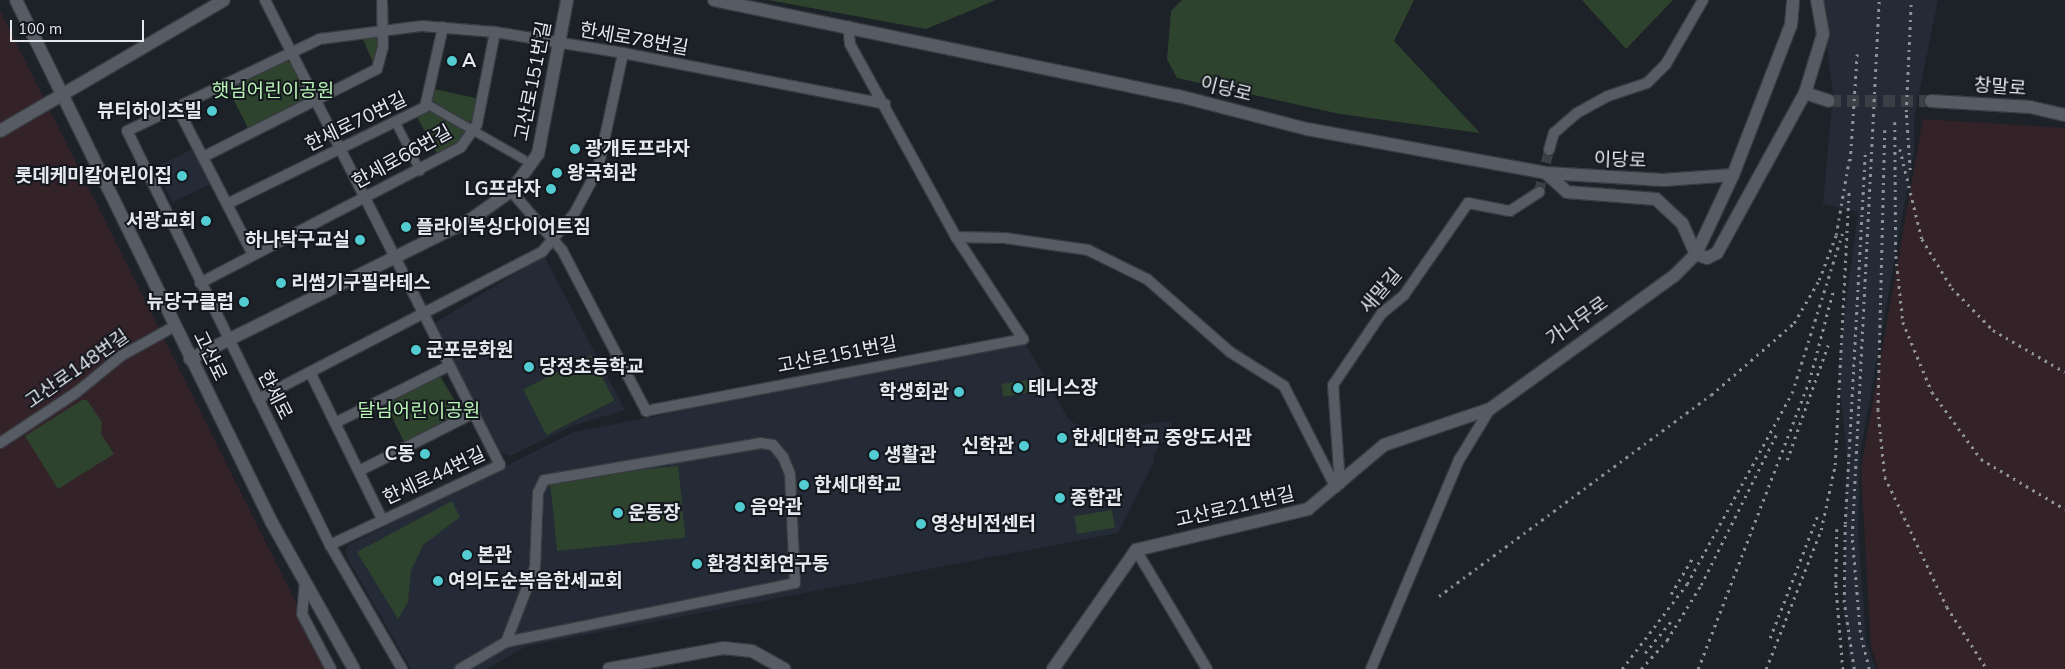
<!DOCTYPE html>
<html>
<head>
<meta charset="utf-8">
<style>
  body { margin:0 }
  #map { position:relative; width:2065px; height:669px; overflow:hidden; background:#1d2128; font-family:Mulish,"Noto Sans KR",sans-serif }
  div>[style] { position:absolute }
  .built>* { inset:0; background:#242b37; transform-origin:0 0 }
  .industrial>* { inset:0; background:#342229 }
  .green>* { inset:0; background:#2e432d; transform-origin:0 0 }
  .minor-tunnel>* { height:10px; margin-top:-5px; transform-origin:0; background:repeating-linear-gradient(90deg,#3b3f46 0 10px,transparent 0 15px) }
  .tertiary-tunnel>* { height:12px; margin-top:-6px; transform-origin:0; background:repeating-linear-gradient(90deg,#3b3f46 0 12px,transparent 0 18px) }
  .roads { filter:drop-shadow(1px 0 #383c41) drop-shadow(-1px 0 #383c41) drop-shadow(0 1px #383c41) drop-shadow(0 -1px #383c41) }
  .pedestrian>* { height:8px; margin:-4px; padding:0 4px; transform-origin:4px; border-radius:4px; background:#575c64 }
  .minor>* { height:10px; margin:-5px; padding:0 5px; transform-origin:5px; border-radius:5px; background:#575c64 }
  .tertiary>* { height:12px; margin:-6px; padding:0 6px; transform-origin:6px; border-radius:6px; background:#575c64 }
  .rail>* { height:2.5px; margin-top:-1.25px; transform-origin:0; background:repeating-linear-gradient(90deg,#8f9298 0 2.5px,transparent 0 7.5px) }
  .dots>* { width:14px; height:14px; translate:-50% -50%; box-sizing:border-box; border:2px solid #14181e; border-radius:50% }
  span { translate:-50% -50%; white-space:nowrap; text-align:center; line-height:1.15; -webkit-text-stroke:4px #14181e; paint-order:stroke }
  .street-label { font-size:19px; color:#e5e8ed }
  .poi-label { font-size:19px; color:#e5e8ed; font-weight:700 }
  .left { translate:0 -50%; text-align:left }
  .right { translate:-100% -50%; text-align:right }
  .park-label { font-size:19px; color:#b9f4b5 }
  .scale { position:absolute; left:10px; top:20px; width:134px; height:22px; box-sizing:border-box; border:2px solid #e5e8ed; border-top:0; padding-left:6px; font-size:15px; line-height:18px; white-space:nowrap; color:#e5e8ed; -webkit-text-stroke:4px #14181e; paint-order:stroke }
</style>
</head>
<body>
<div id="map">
  <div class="built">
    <div style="clip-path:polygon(1821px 0,1938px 0,1914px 118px,1914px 151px,1860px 453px,1858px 531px,1866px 642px,1876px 669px,1851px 669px,1844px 612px,1847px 456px,1838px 366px,1858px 212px,1823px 204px,1833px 94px)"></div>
    <div style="left:193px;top:149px;width:39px;height:42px;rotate:64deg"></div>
    <div style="clip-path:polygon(544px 256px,625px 410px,574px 425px,510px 456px,497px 450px,433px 324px)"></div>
    <div style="clip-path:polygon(1025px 343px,1069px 420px,1077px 425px,1111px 429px,1171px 421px,1172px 430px,1153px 455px,1154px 462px,1118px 533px,527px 646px,487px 669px,411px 669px,345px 554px,348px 545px,574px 432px)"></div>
  </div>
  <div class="industrial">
    <div style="clip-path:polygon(0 11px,329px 669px,0 669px)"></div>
    <div style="clip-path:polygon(1923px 119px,2065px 128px,2065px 669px,1878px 669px,1871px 646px,1861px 469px)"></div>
  </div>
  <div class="green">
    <div style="clip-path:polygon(768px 0,996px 0,926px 29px)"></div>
    <div style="clip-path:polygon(1182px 0,1414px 0,1394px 41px,1480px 133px,1340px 114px,1177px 78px,1167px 59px,1171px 11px)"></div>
    <div style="clip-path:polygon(1582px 0,1673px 0,1626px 49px)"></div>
    <div style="clip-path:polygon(382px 36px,374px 65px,362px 37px)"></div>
    <div style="clip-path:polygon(284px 60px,292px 63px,306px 92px,305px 99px,248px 128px,228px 89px)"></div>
    <div style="clip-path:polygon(434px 89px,480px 99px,460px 145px,439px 157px,417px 117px,430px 105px)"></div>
    <div style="left:591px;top:355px;width:51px;height:76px;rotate:63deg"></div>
    <div style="clip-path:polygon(440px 376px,461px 411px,460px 416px,405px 444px,385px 403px)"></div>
    <div style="left:1033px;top:379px;width:13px;height:32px;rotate:81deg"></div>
    <div style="clip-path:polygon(82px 400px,87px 400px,102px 422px,101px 434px,114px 454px,58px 489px,25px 436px)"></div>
    <div style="left:678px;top:466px;width:72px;height:129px;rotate:84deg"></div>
    <div style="clip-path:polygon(452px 501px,460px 517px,423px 545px,411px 571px,408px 602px,398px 619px,357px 552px)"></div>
    <div style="left:1112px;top:510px;width:18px;height:38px;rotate:81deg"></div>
  </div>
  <div class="minor-tunnel">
    <div style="left:1539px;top:192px;width:43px;rotate:-76.6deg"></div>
  </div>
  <div class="tertiary-tunnel">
    <div style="left:1829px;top:101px;width:102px"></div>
  </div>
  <div class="roads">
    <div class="pedestrian">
      <div style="left:427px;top:104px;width:111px;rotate:29.8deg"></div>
      <div style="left:396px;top:123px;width:54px;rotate:63.4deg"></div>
    </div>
    <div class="minor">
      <div style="left:265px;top:0;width:521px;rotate:63.19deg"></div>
      <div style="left:500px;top:465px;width:188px;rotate:154.8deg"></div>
      <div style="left:177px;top:107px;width:166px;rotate:62.8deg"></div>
      <div style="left:1549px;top:150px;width:18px;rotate:-74deg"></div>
      <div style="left:1554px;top:133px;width:30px;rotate:-41deg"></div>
      <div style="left:1577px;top:113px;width:35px;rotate:-29deg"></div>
      <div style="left:1608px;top:96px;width:41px;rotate:-18.4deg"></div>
      <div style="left:1647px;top:83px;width:27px;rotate:-45deg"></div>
      <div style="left:1666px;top:64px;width:74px;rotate:-60deg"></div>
      <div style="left:203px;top:157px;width:195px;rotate:-26.8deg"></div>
      <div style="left:377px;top:69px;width:23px;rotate:-75deg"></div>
      <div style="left:383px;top:47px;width:47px;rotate:-91.2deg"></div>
      <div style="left:511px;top:191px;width:78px;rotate:49.2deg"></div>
      <div style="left:562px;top:250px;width:182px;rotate:62.4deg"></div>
      <div style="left:646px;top:411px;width:384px;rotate:-10.8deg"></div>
      <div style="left:1023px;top:339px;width:122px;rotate:-123.3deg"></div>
      <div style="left:956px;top:237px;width:220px;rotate:-118.8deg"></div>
      <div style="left:850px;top:44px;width:18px;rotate:-96deg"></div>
      <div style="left:227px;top:204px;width:220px;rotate:-26.1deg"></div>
      <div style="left:425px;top:107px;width:82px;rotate:-77.3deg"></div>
      <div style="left:956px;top:237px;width:49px;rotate:1.2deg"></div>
      <div style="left:1005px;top:238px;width:84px;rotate:8.2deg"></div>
      <div style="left:1088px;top:250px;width:66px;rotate:26.2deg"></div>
      <div style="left:1147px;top:279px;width:111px;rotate:41.3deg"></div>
      <div style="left:1230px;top:352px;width:64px;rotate:32.2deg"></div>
      <div style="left:1284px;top:386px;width:114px;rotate:63deg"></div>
      <div style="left:200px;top:283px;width:294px;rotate:-27.5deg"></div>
      <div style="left:461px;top:147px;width:28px;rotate:-55deg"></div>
      <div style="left:477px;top:124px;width:94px;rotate:-78.9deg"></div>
      <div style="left:310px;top:372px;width:164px;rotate:63.9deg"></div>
      <div style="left:258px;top:399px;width:320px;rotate:-27.4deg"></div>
      <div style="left:542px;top:252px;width:50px;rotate:-49.9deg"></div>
      <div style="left:574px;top:214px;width:51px;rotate:-61.9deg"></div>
      <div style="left:598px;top:169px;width:119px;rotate:-77.8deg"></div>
      <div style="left:335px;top:423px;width:127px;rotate:-26.6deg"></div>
      <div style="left:0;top:443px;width:92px;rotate:-33.5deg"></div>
      <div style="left:77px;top:392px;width:57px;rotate:-39.3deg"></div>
      <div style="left:121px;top:356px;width:62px;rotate:-29.1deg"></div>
      <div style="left:359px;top:471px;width:129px;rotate:-26.8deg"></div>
      <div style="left:1340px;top:484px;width:99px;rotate:-94deg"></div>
      <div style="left:1333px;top:385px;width:87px;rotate:-55.8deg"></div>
      <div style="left:1382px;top:313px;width:28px;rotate:-39deg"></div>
      <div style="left:1404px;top:295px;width:112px;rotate:-55.2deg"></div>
      <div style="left:1468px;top:203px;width:43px;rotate:10.8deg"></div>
      <div style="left:1510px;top:211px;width:35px;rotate:-33deg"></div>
      <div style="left:1136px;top:550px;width:139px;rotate:59.2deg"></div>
      <div style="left:305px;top:581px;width:33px;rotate:95deg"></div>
      <div style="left:302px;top:614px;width:62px;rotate:62.2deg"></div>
      <div style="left:402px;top:669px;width:143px;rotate:-120.1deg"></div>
      <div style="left:330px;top:545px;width:461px;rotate:-116.1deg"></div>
      <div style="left:127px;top:131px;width:214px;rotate:-25.5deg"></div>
      <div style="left:320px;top:39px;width:103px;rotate:-7.3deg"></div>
      <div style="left:422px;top:26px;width:73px;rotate:4.7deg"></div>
      <div style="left:495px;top:32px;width:130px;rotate:9.3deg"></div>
      <div style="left:623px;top:53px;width:267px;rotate:11deg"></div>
      <div style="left:460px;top:669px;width:53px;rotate:-30.4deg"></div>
      <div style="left:506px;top:642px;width:295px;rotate:-11.5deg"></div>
      <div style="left:795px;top:583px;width:109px;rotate:-92.6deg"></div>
      <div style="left:790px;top:474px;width:18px;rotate:-112deg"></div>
      <div style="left:783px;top:457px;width:16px;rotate:-130deg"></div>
      <div style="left:773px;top:445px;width:12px;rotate:-171deg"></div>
      <div style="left:761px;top:443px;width:220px;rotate:170.3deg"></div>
      <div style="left:544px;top:480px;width:14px;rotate:115deg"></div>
      <div style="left:538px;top:493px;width:74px;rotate:92.3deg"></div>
      <div style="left:535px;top:567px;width:80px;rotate:111.1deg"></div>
      <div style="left:1371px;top:669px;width:227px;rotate:-67.2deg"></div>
      <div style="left:1459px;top:460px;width:60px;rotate:-58.7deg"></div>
    </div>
    <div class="tertiary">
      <div style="left:16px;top:0;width:582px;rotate:63.92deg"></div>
      <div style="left:272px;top:523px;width:167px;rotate:60.7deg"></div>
      <div style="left:714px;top:0;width:475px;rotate:11.7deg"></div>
      <div style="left:1179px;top:96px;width:132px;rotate:14.5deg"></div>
      <div style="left:1307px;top:129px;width:243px;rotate:10.4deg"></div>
      <div style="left:1546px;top:173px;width:117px;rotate:3.4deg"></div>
      <div style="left:1663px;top:180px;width:70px;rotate:-4.1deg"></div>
      <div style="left:1805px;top:93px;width:25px;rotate:18deg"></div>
      <div style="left:1931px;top:101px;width:99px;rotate:3.5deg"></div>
      <div style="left:2030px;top:107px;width:36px;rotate:13deg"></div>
      <div style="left:0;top:131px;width:259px;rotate:-30.3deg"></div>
      <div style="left:1546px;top:173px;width:28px;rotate:42deg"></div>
      <div style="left:1567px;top:192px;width:89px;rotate:4.5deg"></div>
      <div style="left:1656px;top:199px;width:35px;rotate:43deg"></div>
      <div style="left:1682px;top:223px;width:34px;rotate:66deg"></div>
      <div style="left:1696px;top:254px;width:12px;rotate:20deg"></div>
      <div style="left:1707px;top:258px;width:11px;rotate:-27deg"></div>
      <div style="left:1717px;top:253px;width:183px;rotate:-61.2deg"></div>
      <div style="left:1805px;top:93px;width:62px;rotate:-73deg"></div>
      <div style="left:1823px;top:34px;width:35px;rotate:-100deg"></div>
      <div style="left:190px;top:359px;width:313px;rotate:-26.4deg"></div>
      <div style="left:470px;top:220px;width:50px;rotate:-35.3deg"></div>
      <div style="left:511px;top:191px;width:46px;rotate:-53.9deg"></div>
      <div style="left:538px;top:154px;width:157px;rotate:-79.3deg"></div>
      <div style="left:609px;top:669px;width:116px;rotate:-10.4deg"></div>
      <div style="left:723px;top:648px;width:29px;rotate:6deg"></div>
      <div style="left:752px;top:651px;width:37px;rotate:29deg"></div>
      <div style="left:1053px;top:669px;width:145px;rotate:-55.1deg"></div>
      <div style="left:1136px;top:550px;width:177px;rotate:-13.4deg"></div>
      <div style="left:1308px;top:509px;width:99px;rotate:-40.1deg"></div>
      <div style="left:1384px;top:445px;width:112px;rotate:-18.8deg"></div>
      <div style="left:1490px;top:409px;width:228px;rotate:-35.9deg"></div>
      <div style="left:1675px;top:275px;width:30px;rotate:-45deg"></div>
      <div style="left:1696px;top:254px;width:87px;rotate:-64.9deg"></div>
      <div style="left:1733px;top:175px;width:161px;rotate:-68.9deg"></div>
      <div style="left:1791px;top:25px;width:25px;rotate:-85deg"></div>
    </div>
  </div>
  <div class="rail">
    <div style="left:1895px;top:122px;width:134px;rotate:89.6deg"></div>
    <div style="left:1896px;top:256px;width:66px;rotate:83.9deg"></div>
    <div style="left:1903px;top:322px;width:76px;rotate:67.5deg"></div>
    <div style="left:1932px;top:392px;width:83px;rotate:53.8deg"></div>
    <div style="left:1981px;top:459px;width:98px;rotate:30.8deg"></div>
    <div style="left:1885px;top:130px;width:279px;rotate:91.4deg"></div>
    <div style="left:1878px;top:409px;width:68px;rotate:84.1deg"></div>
    <div style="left:1885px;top:477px;width:144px;rotate:64.5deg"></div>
    <div style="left:1947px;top:607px;width:74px;rotate:57.2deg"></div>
    <div style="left:1900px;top:149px;width:93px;rotate:76.3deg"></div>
    <div style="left:1922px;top:239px;width:57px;rotate:58.5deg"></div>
    <div style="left:1952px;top:288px;width:59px;rotate:45.7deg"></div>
    <div style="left:1993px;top:330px;width:83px;rotate:30.3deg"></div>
    <div style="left:1850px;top:161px;width:107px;rotate:-86.3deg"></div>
    <div style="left:1910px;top:170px;width:58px;rotate:-93.9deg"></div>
    <div style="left:1906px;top:112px;width:112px;rotate:-87.4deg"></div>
    <div style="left:1787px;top:460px;width:122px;rotate:-70.4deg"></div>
    <div style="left:1837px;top:529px;width:56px;rotate:91deg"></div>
    <div style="left:1836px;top:585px;width:84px;rotate:85.2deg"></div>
    <div style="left:1671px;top:594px;width:43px;rotate:-59.3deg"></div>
    <div style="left:1439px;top:596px;width:338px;rotate:-36.5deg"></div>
    <div style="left:1711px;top:395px;width:110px;rotate:-40.9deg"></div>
    <div style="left:1794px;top:323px;width:50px;rotate:-59.8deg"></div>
    <div style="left:1819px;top:280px;width:48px;rotate:-69.3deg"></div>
    <div style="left:1836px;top:235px;width:82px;rotate:-80.2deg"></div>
    <div style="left:1770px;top:638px;width:133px;rotate:-68.8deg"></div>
    <div style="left:1645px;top:653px;width:43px;rotate:-50.7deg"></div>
    <div style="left:1622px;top:669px;width:107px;rotate:-52.6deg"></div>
    <div style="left:1687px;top:584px;width:218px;rotate:-61.2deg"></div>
    <div style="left:1792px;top:393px;width:167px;rotate:-72.5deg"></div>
    <div style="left:1641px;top:669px;width:39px;rotate:-48deg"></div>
    <div style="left:1667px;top:640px;width:65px;rotate:-58.3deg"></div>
    <div style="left:1701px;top:585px;width:168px;rotate:-63.4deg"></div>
    <div style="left:1698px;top:669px;width:308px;rotate:-68.9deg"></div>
    <div style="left:1809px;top:382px;width:94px;rotate:-75.2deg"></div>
    <div style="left:1766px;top:669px;width:149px;rotate:-68.4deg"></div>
    <div style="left:1821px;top:530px;width:66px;rotate:-77.8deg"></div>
    <div style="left:1835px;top:465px;width:276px;rotate:-87.1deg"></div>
    <div style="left:1854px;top:669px;width:68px;rotate:-98.5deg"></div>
    <div style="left:1844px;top:602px;width:78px;rotate:-89.3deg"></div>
    <div style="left:1845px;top:524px;width:370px;rotate:-86.9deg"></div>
    <div style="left:1869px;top:669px;width:38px;rotate:-104deg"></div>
    <div style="left:1860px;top:632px;width:96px;rotate:-94.8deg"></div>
    <div style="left:1852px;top:536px;width:537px;rotate:-87.12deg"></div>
  </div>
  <div class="dots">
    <div style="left:452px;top:61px;background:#52ccd0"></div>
    <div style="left:212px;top:111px;background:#52ccd0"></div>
    <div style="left:575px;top:149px;background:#52ccd0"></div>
    <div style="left:557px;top:173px;background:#52ccd0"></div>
    <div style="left:182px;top:176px;background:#52ccd0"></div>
    <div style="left:551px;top:189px;background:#52ccd0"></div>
    <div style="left:206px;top:221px;background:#52ccd0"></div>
    <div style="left:406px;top:227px;background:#52ccd0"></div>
    <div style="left:360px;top:240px;background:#52ccd0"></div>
    <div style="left:281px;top:283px;background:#52ccd0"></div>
    <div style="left:244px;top:302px;background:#52ccd0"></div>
    <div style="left:416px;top:350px;background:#52ccd0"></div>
    <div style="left:529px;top:367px;background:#52ccd0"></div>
    <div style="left:1018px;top:388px;background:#52ccd0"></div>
    <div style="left:959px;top:392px;background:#52ccd0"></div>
    <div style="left:1062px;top:438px;background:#52ccd0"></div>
    <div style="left:1024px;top:446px;background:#52ccd0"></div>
    <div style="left:425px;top:454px;background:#52ccd0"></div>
    <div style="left:874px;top:455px;background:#52ccd0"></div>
    <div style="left:804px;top:485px;background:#52ccd0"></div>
    <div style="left:1060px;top:498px;background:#52ccd0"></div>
    <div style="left:740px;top:507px;background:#52ccd0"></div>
    <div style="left:618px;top:513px;background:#52ccd0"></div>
    <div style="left:921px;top:524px;background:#52ccd0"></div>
    <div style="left:467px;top:555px;background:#52ccd0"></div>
    <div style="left:697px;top:564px;background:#52ccd0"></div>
    <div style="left:438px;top:581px;background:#52ccd0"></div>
  </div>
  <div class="street-label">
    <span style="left:634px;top:39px;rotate:10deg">한세로78번길</span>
    <span style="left:533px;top:81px;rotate:-79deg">고산로151번길</span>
    <span style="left:2000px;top:87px;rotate:4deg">창말로</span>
    <span style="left:1226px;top:89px;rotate:14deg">이당로</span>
    <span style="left:356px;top:122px;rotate:-26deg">한세로70번길</span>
    <span style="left:402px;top:157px;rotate:-29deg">한세로66번길</span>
    <span style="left:1620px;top:160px;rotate:2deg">이당로</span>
    <span style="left:1381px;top:291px;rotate:-49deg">새말길</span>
    <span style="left:1577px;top:321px;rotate:-35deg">가나무로</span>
    <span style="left:837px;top:355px;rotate:-11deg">고산로151번길</span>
    <span style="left:210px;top:356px;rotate:64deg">고산로</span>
    <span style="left:77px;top:369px;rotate:-35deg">고산로148번길</span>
    <span style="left:275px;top:395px;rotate:63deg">한세로</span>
    <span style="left:434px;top:476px;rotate:-25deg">한세로44번길</span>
    <span style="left:1235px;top:507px;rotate:-13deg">고산로211번길</span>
  </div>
  <div class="poi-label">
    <span class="left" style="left:462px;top:61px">A</span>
    <span class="right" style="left:202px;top:111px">뷰티하이츠빌</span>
    <span class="left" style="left:585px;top:149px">광개토프라자</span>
    <span class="left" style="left:567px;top:173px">왕국회관</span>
    <span class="right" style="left:172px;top:176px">롯데케미칼어린이집</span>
    <span class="right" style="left:541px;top:189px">LG프라자</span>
    <span class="right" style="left:196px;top:221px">서광교회</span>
    <span class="left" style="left:416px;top:227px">플라이복싱다이어트짐</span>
    <span class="right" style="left:350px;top:240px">하나탁구교실</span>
    <span class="left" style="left:291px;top:283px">리썸기구필라테스</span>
    <span class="right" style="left:234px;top:302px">뉴당구클럽</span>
    <span class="left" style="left:426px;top:350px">군포문화원</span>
    <span class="left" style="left:539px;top:367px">당정초등학교</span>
    <span class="left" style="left:1028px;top:388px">테니스장</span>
    <span class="right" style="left:949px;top:392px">학생회관</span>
    <span class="left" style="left:1072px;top:438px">한세대학교 중앙도서관</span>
    <span class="right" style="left:1014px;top:446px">신학관</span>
    <span class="right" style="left:415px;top:454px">C동</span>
    <span class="left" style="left:884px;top:455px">생활관</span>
    <span class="left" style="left:814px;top:485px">한세대학교</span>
    <span class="left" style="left:1070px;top:498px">종합관</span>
    <span class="left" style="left:750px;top:507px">음악관</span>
    <span class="left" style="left:628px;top:513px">운동장</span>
    <span class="left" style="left:931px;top:524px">영상비전센터</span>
    <span class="left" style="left:477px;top:555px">본관</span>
    <span class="left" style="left:707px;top:564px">환경친화연구동</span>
    <span class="left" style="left:448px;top:581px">여의도순복음한세교회</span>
  </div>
  <div class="park-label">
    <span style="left:273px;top:91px">햇님어린이공원</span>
    <span style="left:419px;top:411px">달님어린이공원</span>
  </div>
  <div class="scale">100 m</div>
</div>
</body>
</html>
